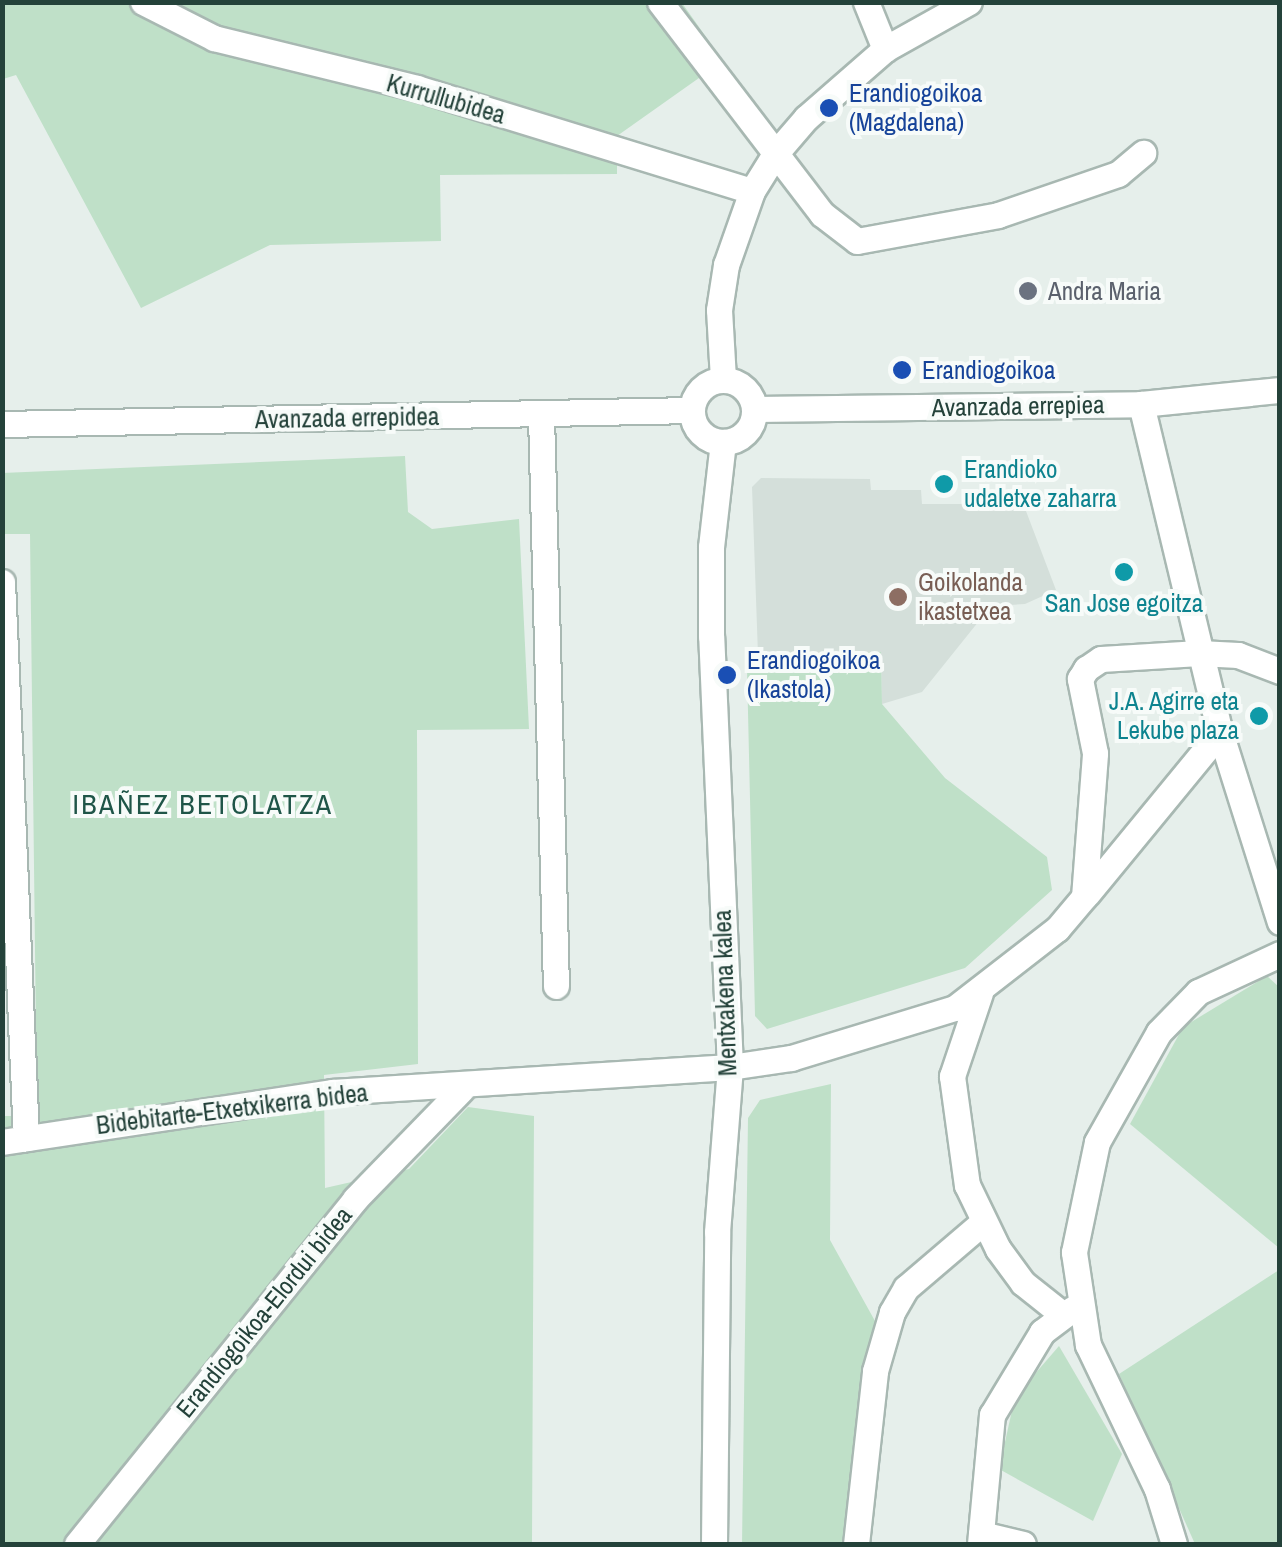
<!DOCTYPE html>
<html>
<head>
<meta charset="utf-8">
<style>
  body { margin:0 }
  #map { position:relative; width:1282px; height:1547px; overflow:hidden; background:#e6efeb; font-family:"Archivo Narrow",sans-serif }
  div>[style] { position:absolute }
  .built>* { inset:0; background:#d4dfda }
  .green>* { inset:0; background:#bfe0c8 }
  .roads { filter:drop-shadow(2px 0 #a8b8b2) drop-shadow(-2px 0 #a8b8b2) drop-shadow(0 2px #a8b8b2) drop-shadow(0 -2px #a8b8b2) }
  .street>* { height:25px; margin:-12.5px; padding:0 12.5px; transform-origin:12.5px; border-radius:12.5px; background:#fff }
  .street>.ring { margin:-12.5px; padding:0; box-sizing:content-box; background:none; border:25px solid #fff; border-radius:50% }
  .dots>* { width:28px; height:28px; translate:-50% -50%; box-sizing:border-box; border:5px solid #f7fbf9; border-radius:50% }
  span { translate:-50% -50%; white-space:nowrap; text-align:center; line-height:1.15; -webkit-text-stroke:8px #f7fbf9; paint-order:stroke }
  .transit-label { font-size:25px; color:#164399 }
  .left { translate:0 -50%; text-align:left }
  .street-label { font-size:25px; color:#24423a }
  .worship-label { font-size:25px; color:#5b616d }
  .culture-label { font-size:25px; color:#0d838f }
  .right { translate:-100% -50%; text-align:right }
  .education-label { font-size:25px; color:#785e54 }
  .neighbourhood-label { font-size:28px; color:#1f5548; letter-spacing:2.5px }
  .frame { position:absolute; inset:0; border:5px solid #24423a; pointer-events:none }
</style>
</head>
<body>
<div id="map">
  <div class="built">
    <div style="clip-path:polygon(761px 478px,870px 479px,871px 490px,921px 490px,922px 504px,976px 504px,977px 491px,1018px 490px,1056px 590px,1025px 604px,991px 606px,922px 692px,882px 704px,881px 652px,758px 655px,752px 487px)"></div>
  </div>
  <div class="green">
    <div style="clip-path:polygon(2px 3px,682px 3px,723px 61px,617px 136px,617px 174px,440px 175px,441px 241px,270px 245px,141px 308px,16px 75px,3px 79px)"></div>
    <div style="clip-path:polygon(405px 456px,408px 512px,432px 529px,519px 519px,529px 729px,417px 730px,418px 1064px,324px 1075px,325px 1188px,409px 1169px,468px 1107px,534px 1116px,532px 1544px,3px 1544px,3px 1116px,37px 1116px,30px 534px,3px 534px,2px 473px)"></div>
    <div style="clip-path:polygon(881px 652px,882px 704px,945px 778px,1047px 857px,1052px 890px,965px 968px,767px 1029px,755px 1016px,747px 669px,758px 655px)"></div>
    <div style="clip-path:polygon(1267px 976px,1279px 987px,1279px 1248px,1130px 1124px,1183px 1027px)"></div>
    <div style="clip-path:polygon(831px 1084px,830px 1240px,875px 1321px,842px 1544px,742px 1544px,748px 1118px,760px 1100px)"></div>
    <div style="clip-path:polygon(1279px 1270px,1279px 1544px,1195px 1544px,1119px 1374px)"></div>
    <div style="clip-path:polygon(1059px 1346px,1122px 1454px,1093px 1521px,999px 1469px,1015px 1397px)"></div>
  </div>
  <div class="roads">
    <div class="street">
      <div style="left:143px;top:2px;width:80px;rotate:26.9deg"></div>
      <div style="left:214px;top:38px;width:209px;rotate:13.8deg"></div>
      <div style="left:417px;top:88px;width:350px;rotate:17.1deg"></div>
      <div style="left:660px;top:2px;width:267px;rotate:52.6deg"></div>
      <div style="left:822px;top:214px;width:44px;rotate:37.6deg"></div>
      <div style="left:857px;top:241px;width:143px;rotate:-10.4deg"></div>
      <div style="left:998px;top:215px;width:127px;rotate:-18.9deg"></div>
      <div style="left:1118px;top:174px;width:33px;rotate:-40deg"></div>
      <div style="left:866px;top:2px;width:51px;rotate:68deg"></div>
      <div style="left:723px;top:379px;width:69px;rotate:-93.3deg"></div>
      <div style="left:719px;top:310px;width:46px;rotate:-81.2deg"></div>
      <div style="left:726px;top:265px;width:78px;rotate:-70.6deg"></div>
      <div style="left:752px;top:191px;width:44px;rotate:-58.1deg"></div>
      <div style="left:775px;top:154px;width:48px;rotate:-49.3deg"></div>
      <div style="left:806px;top:118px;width:105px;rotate:-41.1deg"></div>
      <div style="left:885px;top:49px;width:96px;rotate:-29.2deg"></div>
      <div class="ring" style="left:692px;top:380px;width:37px;height:37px"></div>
      <div style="left:1141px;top:404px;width:337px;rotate:76.5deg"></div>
      <div style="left:1220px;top:732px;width:199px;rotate:72.5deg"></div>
      <div style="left:755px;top:409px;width:386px;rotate:-0.7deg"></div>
      <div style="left:1141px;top:404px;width:140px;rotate:-5.8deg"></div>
      <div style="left:541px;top:415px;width:571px;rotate:88.5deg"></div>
      <div style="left:2px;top:424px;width:690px;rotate:-1.16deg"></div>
      <div style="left:2px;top:582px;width:557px;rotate:87.53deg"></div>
      <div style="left:1087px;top:894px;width:210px;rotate:-50.6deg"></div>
      <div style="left:980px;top:993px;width:88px;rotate:108.6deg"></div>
      <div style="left:952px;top:1076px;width:110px;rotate:82.2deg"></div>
      <div style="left:967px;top:1185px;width:71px;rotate:64.2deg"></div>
      <div style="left:998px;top:1249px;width:42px;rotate:53.7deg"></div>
      <div style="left:1023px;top:1283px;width:50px;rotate:38.5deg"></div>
      <div style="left:2px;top:1142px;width:334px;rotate:-8.6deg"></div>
      <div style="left:332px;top:1092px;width:399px;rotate:-3.6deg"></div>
      <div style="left:730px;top:1067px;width:62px;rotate:-8.4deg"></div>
      <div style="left:791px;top:1058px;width:171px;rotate:-17deg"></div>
      <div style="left:955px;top:1008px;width:129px;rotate:-37.8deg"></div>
      <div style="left:1057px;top:929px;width:42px;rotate:-49.8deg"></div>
      <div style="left:1084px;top:897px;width:144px;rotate:-85.6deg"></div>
      <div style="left:1095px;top:753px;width:76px;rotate:-101.5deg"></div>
      <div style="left:1080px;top:679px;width:12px;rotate:-59deg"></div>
      <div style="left:1086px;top:669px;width:18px;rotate:-34deg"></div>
      <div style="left:1101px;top:659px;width:98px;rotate:-3.5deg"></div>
      <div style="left:1199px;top:653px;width:39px;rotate:3deg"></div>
      <div style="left:1238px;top:655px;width:45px;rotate:20.9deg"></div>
      <div style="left:981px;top:1534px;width:43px;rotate:13.4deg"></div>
      <div style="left:77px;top:1544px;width:443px;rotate:-51.1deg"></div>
      <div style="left:355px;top:1199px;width:153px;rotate:-45.8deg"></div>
      <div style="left:714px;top:1544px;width:312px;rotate:-89.4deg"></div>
      <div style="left:717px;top:1232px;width:166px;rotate:-85.5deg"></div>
      <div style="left:730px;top:1067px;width:431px;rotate:-92.5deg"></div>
      <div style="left:711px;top:636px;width:89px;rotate:-90deg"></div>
      <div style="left:711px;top:547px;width:106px;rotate:-83.5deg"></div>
      <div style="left:856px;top:1544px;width:174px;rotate:-83.7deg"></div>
      <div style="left:875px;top:1371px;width:61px;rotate:-73.9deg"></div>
      <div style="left:892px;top:1312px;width:28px;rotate:-60deg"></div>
      <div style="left:906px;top:1288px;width:99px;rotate:-40.5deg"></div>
      <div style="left:980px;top:1544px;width:130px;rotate:-84.7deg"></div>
      <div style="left:992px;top:1415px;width:97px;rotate:-58.9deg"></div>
      <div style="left:1042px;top:1332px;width:39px;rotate:-37deg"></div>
      <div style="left:1174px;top:1544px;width:58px;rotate:-107.2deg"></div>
      <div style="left:1157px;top:1489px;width:160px;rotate:-115.6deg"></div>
      <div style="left:1088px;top:1345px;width:94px;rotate:-98.6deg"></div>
      <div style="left:1074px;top:1252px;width:112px;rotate:-78.2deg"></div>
      <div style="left:1097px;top:1142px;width:126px;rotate:-60.6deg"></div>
      <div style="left:1159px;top:1032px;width:56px;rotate:-45.7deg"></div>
      <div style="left:1198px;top:992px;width:90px;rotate:-24.9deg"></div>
    </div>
  </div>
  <div class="dots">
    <div style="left:829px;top:108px;background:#1a4fb4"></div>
    <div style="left:1028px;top:291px;background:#6b7280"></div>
    <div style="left:902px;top:370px;background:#1a4fb4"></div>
    <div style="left:944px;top:484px;background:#0f9aa8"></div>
    <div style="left:1124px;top:572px;background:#0f9aa8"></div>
    <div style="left:898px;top:597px;background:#8d6e63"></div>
    <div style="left:727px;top:675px;background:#1a4fb4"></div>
    <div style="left:1259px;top:716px;background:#0f9aa8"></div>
  </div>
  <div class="transit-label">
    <span class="left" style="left:849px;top:108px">Erandiogoikoa<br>(Magdalena)</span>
    <span class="left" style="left:922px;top:370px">Erandiogoikoa</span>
    <span class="left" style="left:747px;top:675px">Erandiogoikoa<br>(Ikastola)</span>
  </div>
  <div class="street-label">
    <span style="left:446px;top:99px;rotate:16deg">Kurrullubidea</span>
    <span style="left:1018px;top:406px;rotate:-1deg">Avanzada errepiea</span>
    <span style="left:347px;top:418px;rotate:-1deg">Avanzada errepidea</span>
    <span style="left:725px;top:993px;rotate:-92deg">Mentxakena kalea</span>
    <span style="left:232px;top:1109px;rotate:-7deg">Bidebitarte-Etxetxikerra bidea</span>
    <span style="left:264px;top:1312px;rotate:-51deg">Erandiogoikoa-Elordui bidea</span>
  </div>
  <div class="worship-label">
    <span class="left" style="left:1048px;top:291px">Andra Maria</span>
  </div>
  <div class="culture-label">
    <span class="left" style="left:964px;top:484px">Erandioko<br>udaletxe zaharra</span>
    <span style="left:1124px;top:603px">San Jose egoitza</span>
    <span class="right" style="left:1239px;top:716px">J.A. Agirre eta<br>Lekube plaza</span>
  </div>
  <div class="education-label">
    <span class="left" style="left:918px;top:597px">Goikolanda<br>ikastetxea</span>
  </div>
  <div class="neighbourhood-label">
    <span style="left:203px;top:804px">IBAÑEZ BETOLATZA</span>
  </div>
  <div class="frame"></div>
</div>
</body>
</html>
